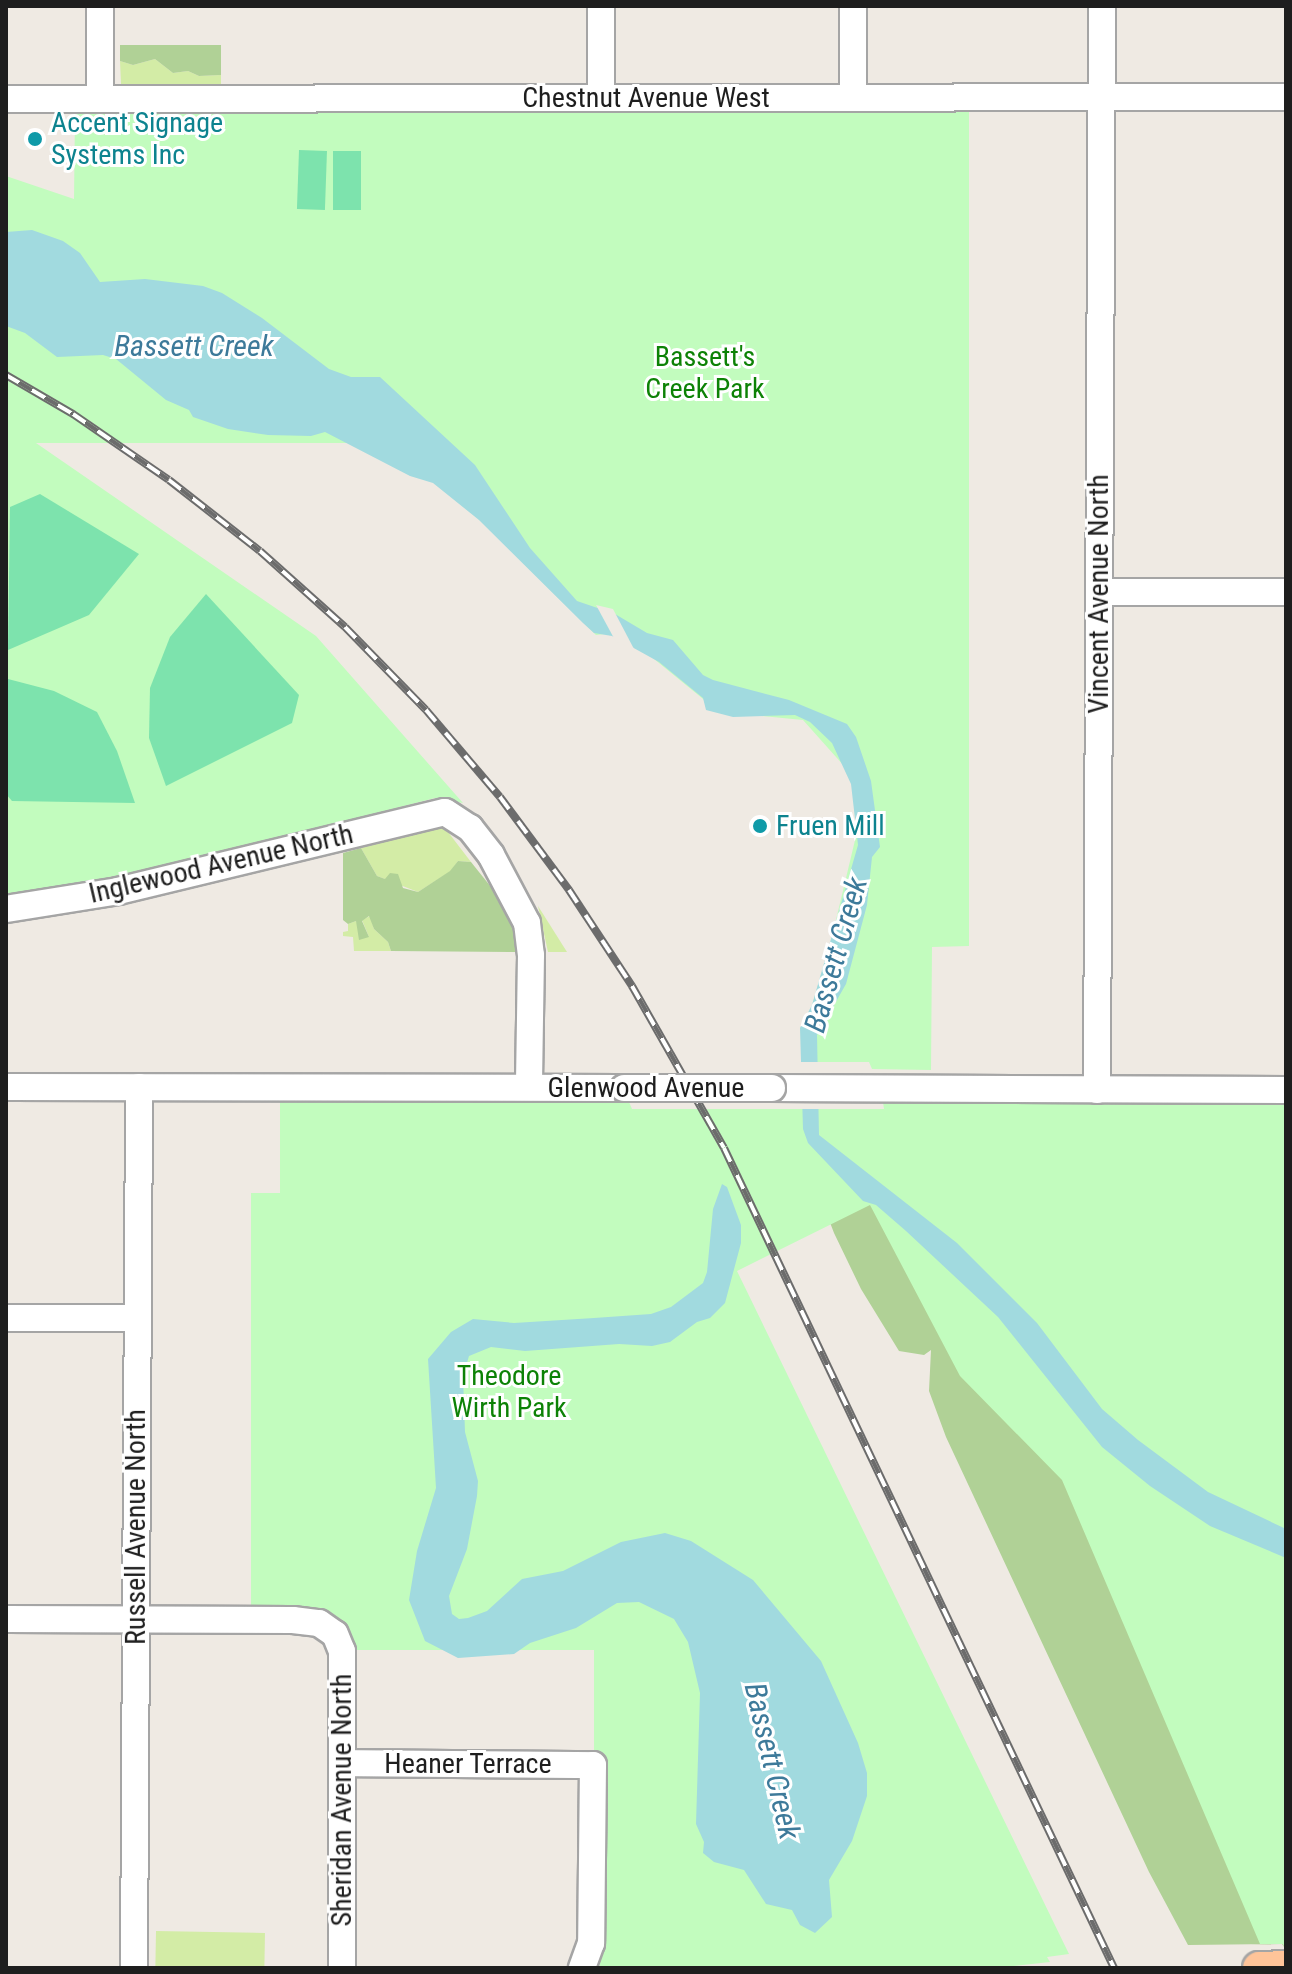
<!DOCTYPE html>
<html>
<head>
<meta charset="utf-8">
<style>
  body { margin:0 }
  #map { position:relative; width:1292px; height:1974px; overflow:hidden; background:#efeae3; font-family:"Roboto Condensed",sans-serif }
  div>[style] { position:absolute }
  .grass>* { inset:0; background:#d3eca6; transform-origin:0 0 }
  .forest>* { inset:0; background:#b0d196 }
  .park>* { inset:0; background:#c2fcbe }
  .pitch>* { inset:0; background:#7de3ad; transform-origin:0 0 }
  .water>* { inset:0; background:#a1dadf }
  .pier>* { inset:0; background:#efeae3; transform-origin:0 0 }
  .roads { filter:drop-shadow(2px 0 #a5a5a5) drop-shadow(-2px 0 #a5a5a5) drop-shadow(0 2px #a5a5a5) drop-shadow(0 -2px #a5a5a5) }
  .minor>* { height:26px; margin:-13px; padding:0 13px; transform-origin:13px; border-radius:13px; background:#fff }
  .major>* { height:32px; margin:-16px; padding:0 16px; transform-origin:16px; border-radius:16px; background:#ffc499 }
  .rail>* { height:8px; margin-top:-4px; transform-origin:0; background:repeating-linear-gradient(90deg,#fff 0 15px,#6c6c6c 0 30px); box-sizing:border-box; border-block:2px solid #6c6c6c }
  .bridges { filter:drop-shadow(2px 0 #a5a5a5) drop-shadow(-2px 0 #a5a5a5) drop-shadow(0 2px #a5a5a5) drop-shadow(0 -2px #a5a5a5) }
  .minor-bridge>* { height:26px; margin:-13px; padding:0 13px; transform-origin:13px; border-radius:13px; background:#fff }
  .dots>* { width:22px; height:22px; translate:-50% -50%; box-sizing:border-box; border:4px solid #fff; border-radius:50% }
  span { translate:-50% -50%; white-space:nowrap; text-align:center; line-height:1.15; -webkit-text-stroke:6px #fff; paint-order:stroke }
  .street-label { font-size:28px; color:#1e1e1e }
  .culture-label { font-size:28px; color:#0d838f }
  .left { translate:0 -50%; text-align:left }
  .park-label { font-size:28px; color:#0d8206 }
  .water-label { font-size:30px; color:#3d7a9a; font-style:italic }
  .frame { position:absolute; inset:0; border:8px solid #1e1e1e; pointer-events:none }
</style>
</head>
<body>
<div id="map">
  <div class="grass">
    <div style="clip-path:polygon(155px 59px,173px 73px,188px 71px,199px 76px,221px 75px,221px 85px,121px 84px,120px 61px,133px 65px)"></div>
    <div style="clip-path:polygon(439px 827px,448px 832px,471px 862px,458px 861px,451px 871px,418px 892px,377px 876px,361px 848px)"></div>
    <div style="clip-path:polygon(538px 906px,567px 952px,548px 952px)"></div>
    <div style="clip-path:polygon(370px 916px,374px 929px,388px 942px,391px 951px,354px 951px,353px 937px,343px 936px,343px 932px,348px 931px,348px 924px,356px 921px,369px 937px,362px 920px)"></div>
    <div style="left:156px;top:1931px;width:109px;height:37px;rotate:1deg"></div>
  </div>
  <div class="forest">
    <div style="clip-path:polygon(120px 45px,221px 45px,221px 75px,199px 76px,188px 71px,173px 73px,155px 59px,133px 65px,120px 61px)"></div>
    <div style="clip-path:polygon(361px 848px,377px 876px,385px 879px,390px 873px,398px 874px,403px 888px,418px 892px,450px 871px,458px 861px,471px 862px,511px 912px,520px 952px,391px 951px,388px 942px,374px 929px,369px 916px,362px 921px,369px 937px,359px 940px,356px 921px,348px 924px,343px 920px,343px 853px)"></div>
    <div style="clip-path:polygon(827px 1189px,876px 1205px,906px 1231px,1259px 1787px,1284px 1947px,1282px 1944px,1188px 1945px,1149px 1872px,946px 1437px,929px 1391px,931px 1350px,924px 1355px,899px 1351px,861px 1289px,834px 1233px,826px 1212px)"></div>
  </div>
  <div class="park">
    <div style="clip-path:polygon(969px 110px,969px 946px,932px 947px,931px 1070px,872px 1069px,869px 1062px,806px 1062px,805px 1029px,830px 945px,856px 836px,853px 776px,803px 720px,719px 712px,621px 632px,596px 635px,434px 475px,359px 443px,36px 443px,316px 636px,463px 803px,435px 798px,254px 845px,93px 881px,6px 895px,6px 176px,74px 199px,75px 113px)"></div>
    <div style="clip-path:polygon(280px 1101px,629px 1102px,632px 1109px,884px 1109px,883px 1102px,1286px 1104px,1286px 1950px,1283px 1944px,1260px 1944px,1062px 1480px,960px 1376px,870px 1205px,737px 1271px,1069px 1954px,1047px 1957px,1050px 1962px,997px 1968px,599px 1968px,603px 1945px,605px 1754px,594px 1753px,594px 1650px,351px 1650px,339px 1619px,322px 1609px,251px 1608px,251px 1193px,280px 1193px)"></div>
  </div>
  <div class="pitch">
    <div style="left:299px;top:150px;width:28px;height:59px;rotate:2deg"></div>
    <div style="left:333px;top:151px;width:28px;height:59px"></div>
    <div style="clip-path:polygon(40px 494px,139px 554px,89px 615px,8px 650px,10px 507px)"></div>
    <div style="clip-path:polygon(206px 594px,299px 695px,292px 723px,166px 786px,149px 738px,150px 688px,170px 637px)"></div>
    <div style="clip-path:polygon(8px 679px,54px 691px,97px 712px,117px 751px,135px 803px,12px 801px,6px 794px)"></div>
  </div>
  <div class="water">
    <div style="clip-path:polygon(32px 230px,63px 241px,80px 253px,100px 282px,145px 279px,203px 286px,222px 293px,262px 318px,329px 369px,351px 377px,380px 377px,475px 465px,530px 548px,577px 601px,615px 614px,647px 633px,673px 640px,703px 675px,713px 680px,789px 700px,847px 724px,856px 737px,871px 781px,880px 847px,872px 857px,867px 905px,846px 984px,817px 1035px,819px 1135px,957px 1243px,1037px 1323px,1102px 1409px,1138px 1440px,1208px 1492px,1286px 1529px,1286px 1558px,1210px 1526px,1150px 1486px,1102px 1447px,998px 1317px,906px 1231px,876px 1205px,863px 1201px,808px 1143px,803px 1129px,800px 1028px,812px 1005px,858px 845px,851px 784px,832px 743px,810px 722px,795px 715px,733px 717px,706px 710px,703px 698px,659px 662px,612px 636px,594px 633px,583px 623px,479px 520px,433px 483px,410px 476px,325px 432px,311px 436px,268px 435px,228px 429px,193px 417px,189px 410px,166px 400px,116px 359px,103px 355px,57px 357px,25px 333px,6px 326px,6px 232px)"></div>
    <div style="clip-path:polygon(722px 1184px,727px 1187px,741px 1225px,741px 1243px,725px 1303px,710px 1318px,697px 1322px,670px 1342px,652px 1346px,619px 1344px,525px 1351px,491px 1347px,469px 1356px,463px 1376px,465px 1432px,478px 1481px,477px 1496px,467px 1549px,449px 1596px,452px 1614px,459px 1619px,468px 1618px,487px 1611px,522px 1579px,563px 1571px,621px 1542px,665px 1533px,691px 1541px,753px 1580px,821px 1661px,858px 1743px,867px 1773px,867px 1796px,852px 1841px,829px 1880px,832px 1917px,815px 1933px,800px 1925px,792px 1910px,766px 1904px,744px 1870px,714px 1862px,703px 1853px,704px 1842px,696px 1824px,700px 1693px,688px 1642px,674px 1619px,639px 1602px,617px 1603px,576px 1628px,530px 1643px,514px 1654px,458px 1658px,425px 1641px,409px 1600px,417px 1551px,436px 1488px,428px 1359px,451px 1332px,473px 1319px,514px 1323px,594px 1318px,651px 1314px,671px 1307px,703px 1283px,707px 1272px,713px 1209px)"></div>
  </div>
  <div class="pier">
    <div style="clip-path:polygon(596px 605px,613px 609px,634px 649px,616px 642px)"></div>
    <div style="left:798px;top:1062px;width:23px;height:47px"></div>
  </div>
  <div class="roads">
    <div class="minor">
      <div style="left:853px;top:6px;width:91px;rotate:90deg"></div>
      <div style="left:601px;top:98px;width:92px;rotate:-90deg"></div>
      <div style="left:6px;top:99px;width:1280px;rotate:-0.09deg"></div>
      <div style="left:100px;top:99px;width:93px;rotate:-90deg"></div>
      <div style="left:1099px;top:592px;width:187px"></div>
      <div style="left:6px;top:909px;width:113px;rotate:-9.1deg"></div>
      <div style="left:118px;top:891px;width:336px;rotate:-13.6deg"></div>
      <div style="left:445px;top:812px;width:30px;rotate:33deg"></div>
      <div style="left:470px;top:828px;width:34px;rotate:52deg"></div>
      <div style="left:491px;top:855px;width:77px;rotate:62.1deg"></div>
      <div style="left:527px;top:923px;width:32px;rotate:83deg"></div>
      <div style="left:531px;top:955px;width:132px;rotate:90.9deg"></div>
      <div style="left:6px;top:1087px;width:618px;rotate:0.09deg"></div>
      <div style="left:772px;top:1088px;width:514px;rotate:0.22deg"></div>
      <div style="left:1097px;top:1090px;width:1084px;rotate:-89.74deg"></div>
      <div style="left:6px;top:1318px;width:131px"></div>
      <div style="left:6px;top:1619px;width:287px;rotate:0.2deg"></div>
      <div style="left:293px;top:1620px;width:26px;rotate:7deg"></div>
      <div style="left:319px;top:1623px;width:19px;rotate:35deg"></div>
      <div style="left:335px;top:1634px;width:18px;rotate:68deg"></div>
      <div style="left:342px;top:1651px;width:317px;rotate:90deg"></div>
      <div style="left:343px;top:1763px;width:250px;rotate:0.5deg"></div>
      <div style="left:593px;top:1765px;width:178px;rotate:90.6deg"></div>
      <div style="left:591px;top:1943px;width:27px;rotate:110deg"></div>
      <div style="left:134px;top:1968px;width:881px;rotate:-89.67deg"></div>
    </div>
    <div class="major">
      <div style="left:1259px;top:1968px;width:27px;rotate:-2deg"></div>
    </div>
  </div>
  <div class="rail">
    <div style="left:6px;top:375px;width:78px;rotate:30.2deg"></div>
    <div style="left:73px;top:414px;width:116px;rotate:34.5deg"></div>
    <div style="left:169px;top:480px;width:115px;rotate:38deg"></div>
    <div style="left:260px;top:551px;width:114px;rotate:41.8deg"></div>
    <div style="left:345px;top:627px;width:116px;rotate:45.7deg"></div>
    <div style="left:426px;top:710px;width:114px;rotate:49.6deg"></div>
    <div style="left:500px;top:797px;width:116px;rotate:53.4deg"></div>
    <div style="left:569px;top:890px;width:115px;rotate:56.7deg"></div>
    <div style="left:632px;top:986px;width:186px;rotate:60.4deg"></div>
    <div style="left:724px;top:1148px;width:908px;rotate:64.56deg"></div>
  </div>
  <div class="bridges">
    <div class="minor-bridge">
      <div style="left:624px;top:1088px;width:148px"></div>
    </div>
  </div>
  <div class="dots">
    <div style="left:35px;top:139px;background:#0f9aa8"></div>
    <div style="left:760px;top:826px;background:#0f9aa8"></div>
  </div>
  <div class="street-label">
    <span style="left:646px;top:98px">Chestnut Avenue West</span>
    <span style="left:1099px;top:594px;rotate:-90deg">Vincent Avenue North</span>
    <span style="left:221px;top:864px;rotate:-13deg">Inglewood Avenue North</span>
    <span style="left:646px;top:1088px">Glenwood Avenue</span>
    <span style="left:136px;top:1527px;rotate:-90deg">Russell Avenue North</span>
    <span style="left:468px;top:1764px">Heaner Terrace</span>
    <span style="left:342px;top:1800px;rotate:-90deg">Sheridan Avenue North</span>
  </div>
  <div class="culture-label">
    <span class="left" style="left:51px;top:139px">Accent Signage<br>Systems Inc</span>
    <span class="left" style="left:776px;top:826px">Fruen Mill</span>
  </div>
  <div class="park-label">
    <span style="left:705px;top:373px">Bassett's<br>Creek Park</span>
    <span style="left:509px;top:1392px">Theodore<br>Wirth Park</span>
  </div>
  <div class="water-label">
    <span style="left:194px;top:346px">Bassett Creek</span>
    <span style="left:836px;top:955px;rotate:-74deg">Bassett Creek</span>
    <span style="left:772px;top:1761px;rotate:77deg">Bassett Creek</span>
  </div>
  <div class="frame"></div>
</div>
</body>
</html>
